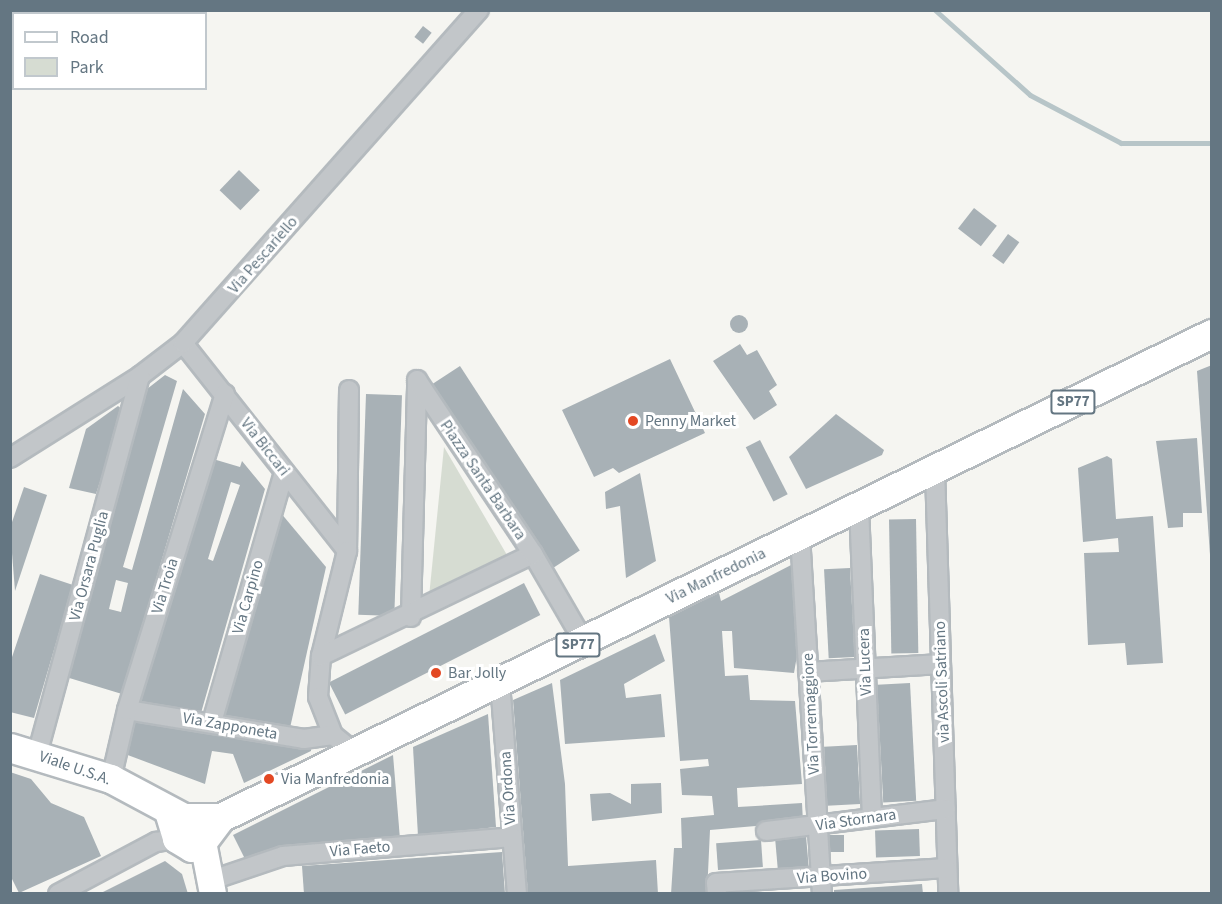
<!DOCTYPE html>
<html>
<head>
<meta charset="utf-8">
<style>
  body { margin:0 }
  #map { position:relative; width:1222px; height:904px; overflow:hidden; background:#f5f5f1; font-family:"Source Sans 3",sans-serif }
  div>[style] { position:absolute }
  .green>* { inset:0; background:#d6dcd2 }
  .stream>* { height:5px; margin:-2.5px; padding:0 2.5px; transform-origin:2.5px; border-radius:2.5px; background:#b7c5c8 }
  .building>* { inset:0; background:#a8b1b6; transform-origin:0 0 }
  .round { border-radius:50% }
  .roads { filter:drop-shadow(2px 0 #b4babe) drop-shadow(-2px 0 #b4babe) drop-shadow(0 2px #b4babe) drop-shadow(0 -2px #b4babe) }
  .street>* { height:18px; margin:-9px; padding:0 9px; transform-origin:9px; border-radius:9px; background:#c2c6c9 }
  .secondary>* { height:26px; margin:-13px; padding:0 13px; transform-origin:13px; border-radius:13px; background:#fff }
  .primary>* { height:28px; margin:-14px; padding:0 14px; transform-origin:14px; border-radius:14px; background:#fff }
  .dots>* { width:16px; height:16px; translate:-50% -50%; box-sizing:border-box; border:3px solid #fff; border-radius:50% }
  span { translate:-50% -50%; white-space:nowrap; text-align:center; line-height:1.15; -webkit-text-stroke:6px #fff; paint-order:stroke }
  .shield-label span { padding:2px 4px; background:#fff; border:2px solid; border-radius:4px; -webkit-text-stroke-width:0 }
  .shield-label { font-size:15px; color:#647682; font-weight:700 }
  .street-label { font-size:16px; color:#647682 }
  .poi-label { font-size:16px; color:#647682 }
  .left { translate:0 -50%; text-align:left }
  .frame { position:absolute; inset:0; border:12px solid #647682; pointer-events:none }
  .legend { position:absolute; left:12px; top:12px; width:195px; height:78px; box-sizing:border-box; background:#fff; border:2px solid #c1c8cd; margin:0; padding:8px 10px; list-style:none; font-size:18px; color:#647682 }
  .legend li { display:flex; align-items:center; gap:12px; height:30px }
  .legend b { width:30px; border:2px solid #c1c8cd }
</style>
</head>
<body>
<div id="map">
  <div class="green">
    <div style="clip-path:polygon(444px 447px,507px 555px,429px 597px)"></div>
  </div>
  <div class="stream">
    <div style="left:935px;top:10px;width:127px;rotate:41.8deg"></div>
    <div style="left:1030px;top:95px;width:103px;rotate:27.8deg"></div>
    <div style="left:1121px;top:143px;width:91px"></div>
  </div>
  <div class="building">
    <div style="left:423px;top:26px;width:11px;height:14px;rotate:38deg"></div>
    <div style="left:239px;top:170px;width:29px;height:28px;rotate:44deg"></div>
    <div style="left:974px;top:208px;width:29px;height:26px;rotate:38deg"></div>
    <div style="left:1008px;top:234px;width:14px;height:27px;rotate:36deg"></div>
    <div class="round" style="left:730px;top:315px;width:18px;height:18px"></div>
    <div style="clip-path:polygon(740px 344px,747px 355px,757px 350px,777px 385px,769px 391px,777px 405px,754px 420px,713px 361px)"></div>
    <div style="clip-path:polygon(670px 359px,705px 433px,619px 473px,613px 468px,594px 477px,562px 410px)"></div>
    <div style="clip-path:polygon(1212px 365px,1212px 555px,1210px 555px,1197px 371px)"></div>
    <div style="left:460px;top:366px;width:220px;height:37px;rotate:57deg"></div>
    <div style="clip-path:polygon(evenodd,165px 375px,177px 381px,123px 567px,132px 570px,183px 389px,205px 414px,122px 694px,66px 677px,147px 389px,165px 375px,116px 580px,128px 583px,121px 612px,109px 609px,116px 580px)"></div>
    <div style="left:366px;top:394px;width:36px;height:221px;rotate:2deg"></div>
    <div style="clip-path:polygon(118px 406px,123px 410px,96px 494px,69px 488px,86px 429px)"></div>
    <div style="clip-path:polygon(836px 414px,884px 450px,882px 455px,806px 489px,789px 457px)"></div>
    <div style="clip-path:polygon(1197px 438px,1202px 513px,1183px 513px,1183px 527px,1168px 528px,1156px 441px)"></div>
    <div style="left:760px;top:440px;width:61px;height:16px;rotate:63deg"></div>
    <div style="clip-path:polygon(1107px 456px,1112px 459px,1116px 519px,1153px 516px,1163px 663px,1127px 665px,1125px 643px,1088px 645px,1084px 553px,1119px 552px,1118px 538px,1083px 542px,1078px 468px)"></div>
    <div style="clip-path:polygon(evenodd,213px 459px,240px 467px,242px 461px,265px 489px,201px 713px,136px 706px,213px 459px,231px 482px,240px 485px,213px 561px,208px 559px,231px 482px)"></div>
    <div style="clip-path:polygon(640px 473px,656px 561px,626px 578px,620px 506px,606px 509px,605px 492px)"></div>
    <div style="clip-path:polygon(24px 487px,47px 495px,15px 591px,10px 528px)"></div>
    <div style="clip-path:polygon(280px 512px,326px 567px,290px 728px,218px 718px)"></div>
    <div style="left:916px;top:519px;width:134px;height:27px;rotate:89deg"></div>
    <div style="clip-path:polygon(795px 563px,799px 644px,794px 673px,734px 668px,732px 631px,722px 631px,725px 676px,748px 675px,750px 700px,795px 701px,802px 784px,737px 788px,738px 807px,802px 803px,803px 822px,710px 830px,707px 894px,671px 894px,674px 848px,682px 848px,681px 818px,714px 815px,712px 796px,682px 795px,680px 769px,709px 766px,708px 759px,680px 761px,669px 617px,719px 593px,721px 601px)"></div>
    <div style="left:850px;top:568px;width:89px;height:26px;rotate:87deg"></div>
    <div style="clip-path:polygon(40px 574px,73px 585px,34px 718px,10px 712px,10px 663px)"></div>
    <div style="left:524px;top:583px;width:36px;height:219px;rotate:63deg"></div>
    <div style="clip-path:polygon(655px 634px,665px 661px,624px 684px,626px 698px,661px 694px,665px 737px,565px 744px,560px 680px)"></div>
    <div style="clip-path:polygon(552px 683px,565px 784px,568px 866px,656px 860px,658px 894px,528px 894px,513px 700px)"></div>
    <div style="left:910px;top:683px;width:118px;height:33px;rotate:87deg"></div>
    <div style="clip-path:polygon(488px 714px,496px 827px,418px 836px,413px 747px)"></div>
    <div style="clip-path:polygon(136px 719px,311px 748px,311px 751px,244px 783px,233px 754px,212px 751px,205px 784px,125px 754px)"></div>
    <div style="left:857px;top:745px;width:59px;height:33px;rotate:87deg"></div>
    <div style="clip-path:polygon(393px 755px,400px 839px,247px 863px,233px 835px)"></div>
    <div style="clip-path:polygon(10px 772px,31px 779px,51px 803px,84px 817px,101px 856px,19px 893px,10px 875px)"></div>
    <div style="clip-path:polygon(661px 783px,662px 813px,592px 821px,590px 794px,610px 793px,631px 804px,631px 784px)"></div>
    <div style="left:919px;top:829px;width:27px;height:44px;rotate:88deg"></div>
    <div style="left:829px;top:835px;width:15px;height:17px"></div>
    <div style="left:806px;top:836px;width:33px;height:31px;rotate:85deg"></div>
    <div style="left:761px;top:840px;width:27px;height:45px;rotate:86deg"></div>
    <div style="clip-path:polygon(502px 852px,505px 894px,304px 894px,302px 866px)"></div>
    <div style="clip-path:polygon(165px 861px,182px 874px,188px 894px,99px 894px)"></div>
    <div style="clip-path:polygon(922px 884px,923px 894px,834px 894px,834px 890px)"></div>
  </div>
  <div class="roads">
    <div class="street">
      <div style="left:183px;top:343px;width:265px;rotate:51.7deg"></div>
      <div style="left:349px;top:390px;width:161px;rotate:90.7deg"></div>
      <div style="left:347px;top:551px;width:108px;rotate:103.9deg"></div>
      <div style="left:321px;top:656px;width:41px;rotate:94.2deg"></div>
      <div style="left:318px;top:697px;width:41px;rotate:68.5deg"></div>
      <div style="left:333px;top:735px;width:28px;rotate:39deg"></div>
      <div style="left:10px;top:458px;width:154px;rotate:-32.2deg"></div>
      <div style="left:140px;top:376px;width:54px;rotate:-37.5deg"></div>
      <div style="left:183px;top:343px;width:446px;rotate:-48.4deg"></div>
      <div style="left:935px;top:470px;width:424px;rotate:88.2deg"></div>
      <div style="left:859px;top:507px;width:310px;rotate:87.6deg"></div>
      <div style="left:800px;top:535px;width:360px;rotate:86.5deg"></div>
      <div style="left:533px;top:554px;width:102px;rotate:59.9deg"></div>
      <div style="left:411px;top:617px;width:237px;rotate:-88.5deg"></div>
      <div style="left:321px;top:656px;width:235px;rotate:-25.7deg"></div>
      <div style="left:533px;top:554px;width:209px;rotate:-123.7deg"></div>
      <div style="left:808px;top:672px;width:133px;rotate:-3.4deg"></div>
      <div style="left:500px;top:683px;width:212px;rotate:85.4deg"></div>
      <div style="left:127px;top:710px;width:179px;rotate:9.3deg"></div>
      <div style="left:304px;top:739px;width:29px;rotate:-8deg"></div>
      <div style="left:212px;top:722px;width:260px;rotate:-73.9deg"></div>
      <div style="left:37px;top:755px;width:393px;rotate:-74.8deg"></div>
      <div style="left:111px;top:779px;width:71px;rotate:-76.9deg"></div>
      <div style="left:127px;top:710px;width:331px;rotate:-72.8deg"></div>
      <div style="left:766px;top:831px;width:181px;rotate:-7deg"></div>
      <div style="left:212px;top:880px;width:75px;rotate:-18.7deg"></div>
      <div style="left:283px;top:856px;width:230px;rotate:-4.7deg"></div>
      <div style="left:58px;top:894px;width:111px;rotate:-28deg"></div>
      <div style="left:156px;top:842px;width:21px;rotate:-8deg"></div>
      <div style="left:717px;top:894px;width:11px;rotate:-95deg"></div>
      <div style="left:716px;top:883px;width:231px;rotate:-3.7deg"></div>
    </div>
    <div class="secondary">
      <div style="left:203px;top:842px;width:53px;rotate:79.1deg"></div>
    </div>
    <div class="primary">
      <div style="left:10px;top:748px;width:106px;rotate:17.1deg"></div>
      <div style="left:111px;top:779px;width:83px;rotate:28.1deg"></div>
      <div style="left:184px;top:818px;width:37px"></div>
      <div style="left:221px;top:818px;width:1103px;rotate:-26.03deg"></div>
      <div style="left:169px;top:812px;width:28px;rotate:73deg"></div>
      <div style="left:177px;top:839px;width:17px;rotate:31deg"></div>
      <div style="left:192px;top:848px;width:13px;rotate:-29deg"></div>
      <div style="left:203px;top:842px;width:30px;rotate:-53deg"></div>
    </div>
  </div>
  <div class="dots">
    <div style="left:633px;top:421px;background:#e34823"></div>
    <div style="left:436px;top:673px;background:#e34823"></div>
    <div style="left:269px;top:779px;background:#e34823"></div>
  </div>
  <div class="shield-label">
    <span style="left:1073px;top:402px">SP77</span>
    <span style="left:578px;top:645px">SP77</span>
  </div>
  <div class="street-label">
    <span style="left:263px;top:255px;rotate:-49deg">Via Pescariello</span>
    <span style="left:265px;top:447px;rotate:52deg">Via Biccari</span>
    <span style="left:483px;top:480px;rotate:56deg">Piazza Santa Barbara</span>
    <span style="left:89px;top:566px;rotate:-75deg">Via Orsara Puglia</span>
    <span style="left:716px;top:576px;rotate:-26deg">Via Manfredonia</span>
    <span style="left:165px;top:586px;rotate:-73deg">Via Troia</span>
    <span style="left:248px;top:597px;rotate:-74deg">Via Carpino</span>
    <span style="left:865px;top:662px;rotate:-92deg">Via Lucera</span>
    <span style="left:942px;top:682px;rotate:-92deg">via Ascoli Satriano</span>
    <span style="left:811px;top:714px;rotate:-93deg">Via Torremaggiore</span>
    <span style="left:230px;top:726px;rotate:10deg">Via Zapponeta</span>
    <span style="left:75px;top:768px;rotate:19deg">Viale U.S.A.</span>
    <span style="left:508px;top:788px;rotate:-94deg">Via Ordona</span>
    <span style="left:856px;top:820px;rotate:-8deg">Via Stornara</span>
    <span style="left:360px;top:849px;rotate:-5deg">Via Faeto</span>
    <span style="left:832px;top:876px;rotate:-4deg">Via Bovino</span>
  </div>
  <div class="poi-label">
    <span class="left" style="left:645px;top:421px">Penny Market</span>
    <span class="left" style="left:448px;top:673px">Bar Jolly</span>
    <span class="left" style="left:281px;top:779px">Via Manfredonia</span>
  </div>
  <div class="frame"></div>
  <ul class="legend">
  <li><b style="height:8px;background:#fff"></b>Road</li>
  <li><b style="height:16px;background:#d6dcd2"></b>Park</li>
  </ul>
</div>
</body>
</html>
